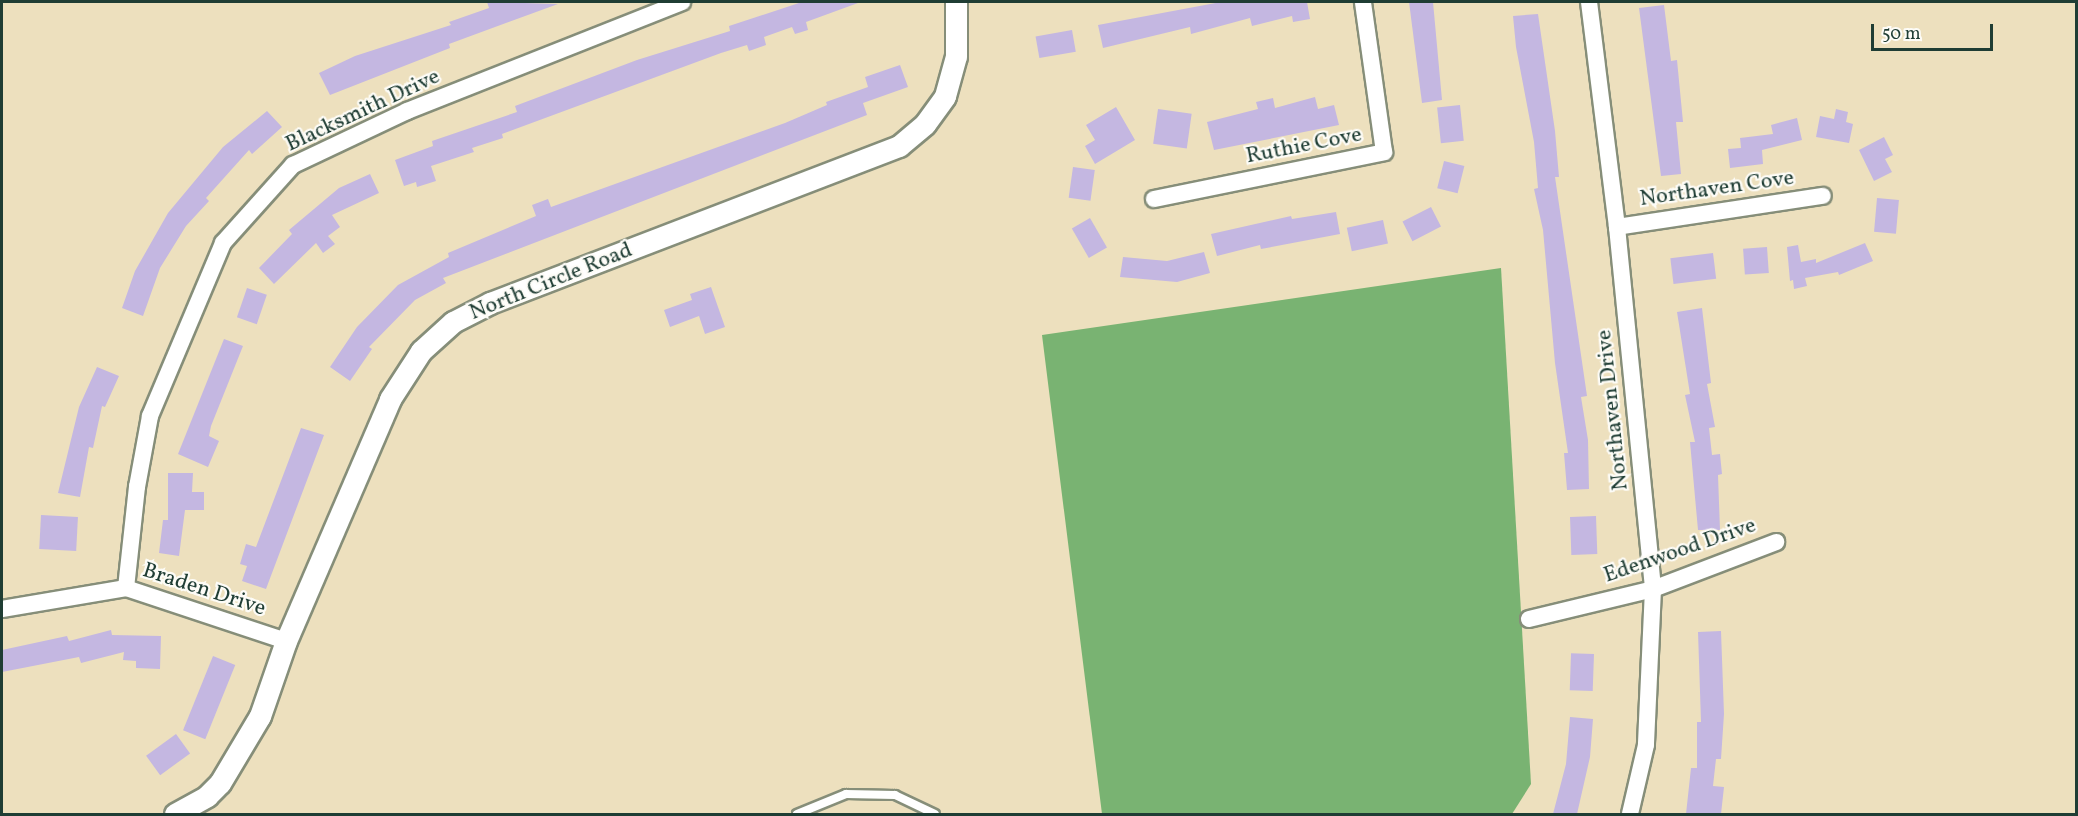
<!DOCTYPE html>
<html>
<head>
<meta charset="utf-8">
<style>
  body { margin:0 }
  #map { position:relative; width:2078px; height:816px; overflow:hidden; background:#ede0be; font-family:Vollkorn,serif }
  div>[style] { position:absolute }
  .forest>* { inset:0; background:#79b372 }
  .building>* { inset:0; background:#c4b7e1; transform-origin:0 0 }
  .roads { filter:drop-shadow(2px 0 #868e79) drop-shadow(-2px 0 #868e79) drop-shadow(0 2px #868e79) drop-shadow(0 -2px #868e79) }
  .service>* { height:8px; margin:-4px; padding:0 4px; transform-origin:4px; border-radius:4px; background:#fff }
  .minor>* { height:16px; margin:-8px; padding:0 8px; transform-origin:8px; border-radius:8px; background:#fff }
  .tertiary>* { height:21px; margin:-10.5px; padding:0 10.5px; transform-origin:10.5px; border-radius:10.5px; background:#fff }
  span { translate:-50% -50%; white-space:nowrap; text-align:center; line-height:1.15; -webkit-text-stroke:4.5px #fdfcf7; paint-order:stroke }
  .street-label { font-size:22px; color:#1f3d34 }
  .frame { position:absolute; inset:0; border:3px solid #1f3d34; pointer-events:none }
  .scale { position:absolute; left:1871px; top:24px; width:122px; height:27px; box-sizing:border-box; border:3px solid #1f3d34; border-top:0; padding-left:8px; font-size:18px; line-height:21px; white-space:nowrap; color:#1f3d34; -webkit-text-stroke:4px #fdfcf7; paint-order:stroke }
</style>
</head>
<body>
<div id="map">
  <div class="forest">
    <div style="clip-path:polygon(1501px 268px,1531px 784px,1512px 814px,1102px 814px,1042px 335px)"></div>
  </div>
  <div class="building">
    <div style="clip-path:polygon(487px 2px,558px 4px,449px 44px,450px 48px,330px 95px,319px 73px,355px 56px,451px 25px,449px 22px,489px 8px)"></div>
    <div style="clip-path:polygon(802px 2px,858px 3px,806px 22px,808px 30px,795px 34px,792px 27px,764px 37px,766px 45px,749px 51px,747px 45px,721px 53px,502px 134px,503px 138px,472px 148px,474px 152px,431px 166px,436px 181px,417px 187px,416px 182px,404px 186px,395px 160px,433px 146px,432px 141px,517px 112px,515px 106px,637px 60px,730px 31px,729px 26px)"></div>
    <div style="clip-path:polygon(1221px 2px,1307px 2px,1310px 19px,1293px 22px,1292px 16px,1252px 26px,1250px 18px,1191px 34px,1190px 27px,1103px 48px,1098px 25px)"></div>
    <div style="clip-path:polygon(1409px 2px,1433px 2px,1442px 100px,1422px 103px)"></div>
    <div style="clip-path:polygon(1664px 5px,1671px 61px,1677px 60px,1683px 122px,1676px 122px,1681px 174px,1661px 176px,1639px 8px)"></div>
    <div style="clip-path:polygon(1538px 14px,1555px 131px,1559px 177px,1555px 177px,1587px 396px,1581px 397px,1588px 440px,1589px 489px,1567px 490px,1564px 453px,1568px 453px,1555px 363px,1543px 230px,1534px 189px,1538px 188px,1534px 142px,1516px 47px,1513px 16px)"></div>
    <div style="left:1072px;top:30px;width:22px;height:37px;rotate:80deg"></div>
    <div style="clip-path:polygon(900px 65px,908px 87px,863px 103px,867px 115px,443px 278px,446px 283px,415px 300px,369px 347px,372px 349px,350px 381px,330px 367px,357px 327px,398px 285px,449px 257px,448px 253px,536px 216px,532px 205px,548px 199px,551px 207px,785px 123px,827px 105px,826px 102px,868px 87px,865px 77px)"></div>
    <div style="clip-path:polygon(1315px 97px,1318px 109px,1334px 105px,1339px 125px,1214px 150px,1207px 122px,1258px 109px,1256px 102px,1273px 98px,1275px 108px)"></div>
    <div style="left:1460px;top:105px;width:36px;height:23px;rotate:84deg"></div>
    <div style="clip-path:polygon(1116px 107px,1135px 140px,1095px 164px,1085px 146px,1095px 140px,1086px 125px)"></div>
    <div style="left:1158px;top:109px;width:34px;height:35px;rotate:8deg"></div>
    <div style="clip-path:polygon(1836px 109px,1848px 112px,1846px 122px,1853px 124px,1849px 143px,1816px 137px,1820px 116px,1834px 119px)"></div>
    <div style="clip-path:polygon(267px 111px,282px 127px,252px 154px,249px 150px,206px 198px,209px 201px,186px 226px,160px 268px,143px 316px,122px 308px,135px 271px,168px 213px,223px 147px)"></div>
    <div style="clip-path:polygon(1797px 118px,1802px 140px,1762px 150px,1763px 164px,1730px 168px,1728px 149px,1741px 148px,1740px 138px,1773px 134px,1771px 125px)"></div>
    <div style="clip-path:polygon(1884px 137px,1893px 155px,1885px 159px,1892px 172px,1874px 181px,1859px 150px)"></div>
    <div style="left:1444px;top:161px;width:21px;height:28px;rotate:14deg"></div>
    <div style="left:1073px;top:167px;width:22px;height:31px;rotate:8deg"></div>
    <div style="clip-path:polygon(370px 174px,379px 193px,332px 215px,340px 227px,328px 236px,335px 244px,323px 253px,316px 243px,274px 284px,259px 268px,292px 234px,289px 230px,339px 188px)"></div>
    <div style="left:1877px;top:198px;width:22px;height:34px;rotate:5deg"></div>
    <div style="left:1431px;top:207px;width:22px;height:32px;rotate:63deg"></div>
    <div style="clip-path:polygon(1336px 212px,1340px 234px,1261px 249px,1260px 245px,1217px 256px,1211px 234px,1291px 216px,1292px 219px)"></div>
    <div style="left:1090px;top:218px;width:34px;height:21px;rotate:60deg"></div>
    <div style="left:1383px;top:220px;width:24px;height:37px;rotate:78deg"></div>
    <div style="clip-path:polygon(1865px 243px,1873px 261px,1839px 275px,1838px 272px,1805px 278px,1807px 286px,1794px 289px,1793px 280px,1790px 281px,1787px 247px,1798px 245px,1801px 262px,1816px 259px,1816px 263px)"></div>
    <div style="left:1767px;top:247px;width:26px;height:24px;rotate:86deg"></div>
    <div style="clip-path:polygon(1204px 252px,1210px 273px,1177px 282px,1120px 277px,1123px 257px,1167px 261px)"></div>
    <div style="left:1713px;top:253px;width:26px;height:43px;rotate:83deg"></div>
    <div style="clip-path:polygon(711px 287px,725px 327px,705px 334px,699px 316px,670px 327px,664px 310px,692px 300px,690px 294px)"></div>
    <div style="left:247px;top:288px;width:21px;height:31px;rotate:19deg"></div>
    <div style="clip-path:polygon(1702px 308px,1711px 383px,1707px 384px,1715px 427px,1709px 428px,1712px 455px,1720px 454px,1722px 474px,1718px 475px,1720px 530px,1698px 530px,1690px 442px,1695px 442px,1685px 395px,1690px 394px,1677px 312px)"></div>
    <div style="clip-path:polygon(224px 339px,243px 346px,211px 426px,209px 436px,219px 441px,208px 467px,178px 454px)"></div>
    <div style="clip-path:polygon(97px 367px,119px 376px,105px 407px,102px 406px,93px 448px,89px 447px,80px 497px,58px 493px,79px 407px)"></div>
    <div style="clip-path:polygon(301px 428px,324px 435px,266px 589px,242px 581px,247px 566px,240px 564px,246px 544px,256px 547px)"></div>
    <div style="clip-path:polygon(168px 473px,193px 473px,192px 492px,204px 492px,204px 510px,185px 510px,179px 556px,159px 553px,163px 520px,168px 520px)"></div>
    <div style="left:41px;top:515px;width:37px;height:34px;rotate:3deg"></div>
    <div style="left:1596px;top:516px;width:38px;height:26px;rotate:88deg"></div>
    <div style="clip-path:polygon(111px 630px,112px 635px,161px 636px,160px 669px,136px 668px,136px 661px,123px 660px,124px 652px,81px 663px,79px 657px,2px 672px,2px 650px,67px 636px,69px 641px)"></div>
    <div style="clip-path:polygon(1721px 631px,1724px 714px,1721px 759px,1716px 759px,1713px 786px,1724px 787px,1721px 814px,1686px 814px,1691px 768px,1697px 768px,1697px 722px,1701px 722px,1698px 632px)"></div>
    <div style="left:1594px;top:654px;width:37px;height:23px;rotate:92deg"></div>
    <div style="left:213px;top:656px;width:24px;height:80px;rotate:22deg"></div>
    <div style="clip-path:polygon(1570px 717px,1593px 719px,1590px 757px,1577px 814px,1553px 814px,1566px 764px)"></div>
    <div style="left:176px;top:734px;width:24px;height:37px;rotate:54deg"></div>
  </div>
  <div class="roads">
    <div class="service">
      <div style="left:797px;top:814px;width:53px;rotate:-22.2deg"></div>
      <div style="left:846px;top:794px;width:49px;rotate:1.2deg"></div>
      <div style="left:895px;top:795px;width:44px;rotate:25.4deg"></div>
    </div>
    <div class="minor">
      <div style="left:1589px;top:2px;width:227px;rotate:82.9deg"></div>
      <div style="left:1617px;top:227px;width:364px;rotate:84.3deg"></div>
      <div style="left:1653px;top:589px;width:156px;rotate:92.6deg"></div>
      <div style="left:1646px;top:745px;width:71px;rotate:103.1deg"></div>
      <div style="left:1154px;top:199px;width:235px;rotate:-11.5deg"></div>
      <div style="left:1384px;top:152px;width:151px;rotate:-98deg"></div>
      <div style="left:1617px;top:227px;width:208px;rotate:-8.6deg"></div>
      <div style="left:126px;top:588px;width:102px;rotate:-83.8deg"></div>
      <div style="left:137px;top:487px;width:72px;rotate:-79.6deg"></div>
      <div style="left:150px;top:416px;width:188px;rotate:-67.1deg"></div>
      <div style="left:223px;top:243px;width:105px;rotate:-48.1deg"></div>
      <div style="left:293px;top:165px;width:126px;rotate:-25.3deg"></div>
      <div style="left:407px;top:111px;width:296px;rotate:-21.6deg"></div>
      <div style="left:2px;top:609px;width:126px;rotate:-9.6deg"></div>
      <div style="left:126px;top:588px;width:169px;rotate:18.3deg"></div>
      <div style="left:1529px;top:619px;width:128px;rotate:-13.6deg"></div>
      <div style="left:1653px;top:589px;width:132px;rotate:-20.9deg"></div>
    </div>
    <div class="tertiary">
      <div style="left:175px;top:814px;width:37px;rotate:-29deg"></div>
      <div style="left:207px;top:796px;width:18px;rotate:-45deg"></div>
      <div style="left:220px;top:783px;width:78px;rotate:-59.2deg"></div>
      <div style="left:260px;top:716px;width:79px;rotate:-70.9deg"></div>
      <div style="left:286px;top:641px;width:263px;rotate:-66.7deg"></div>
      <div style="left:390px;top:399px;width:57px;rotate:-57.1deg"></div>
      <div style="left:421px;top:351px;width:43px;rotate:-42.2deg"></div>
      <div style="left:453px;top:322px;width:42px;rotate:-27.2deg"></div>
      <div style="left:490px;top:303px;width:438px;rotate:-21deg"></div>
      <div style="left:899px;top:146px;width:34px;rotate:-40deg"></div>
      <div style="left:925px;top:124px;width:34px;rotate:-54deg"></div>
      <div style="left:945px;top:96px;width:41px;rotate:-74.6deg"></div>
      <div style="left:956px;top:56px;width:54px;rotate:-90deg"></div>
    </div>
  </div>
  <div class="street-label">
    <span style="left:363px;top:111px;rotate:-25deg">Blacksmith Drive</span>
    <span style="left:1304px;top:146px;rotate:-11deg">Ruthie Cove</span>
    <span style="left:1717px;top:189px;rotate:-8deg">Northaven Cove</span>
    <span style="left:551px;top:282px;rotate:-22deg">North Circle Road</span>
    <span style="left:1613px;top:410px;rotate:-96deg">Northaven Drive</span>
    <span style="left:1680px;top:551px;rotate:-19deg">Edenwood Drive</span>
    <span style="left:204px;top:590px;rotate:18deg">Braden Drive</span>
  </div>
  <div class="frame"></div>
  <div class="scale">50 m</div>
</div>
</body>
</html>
